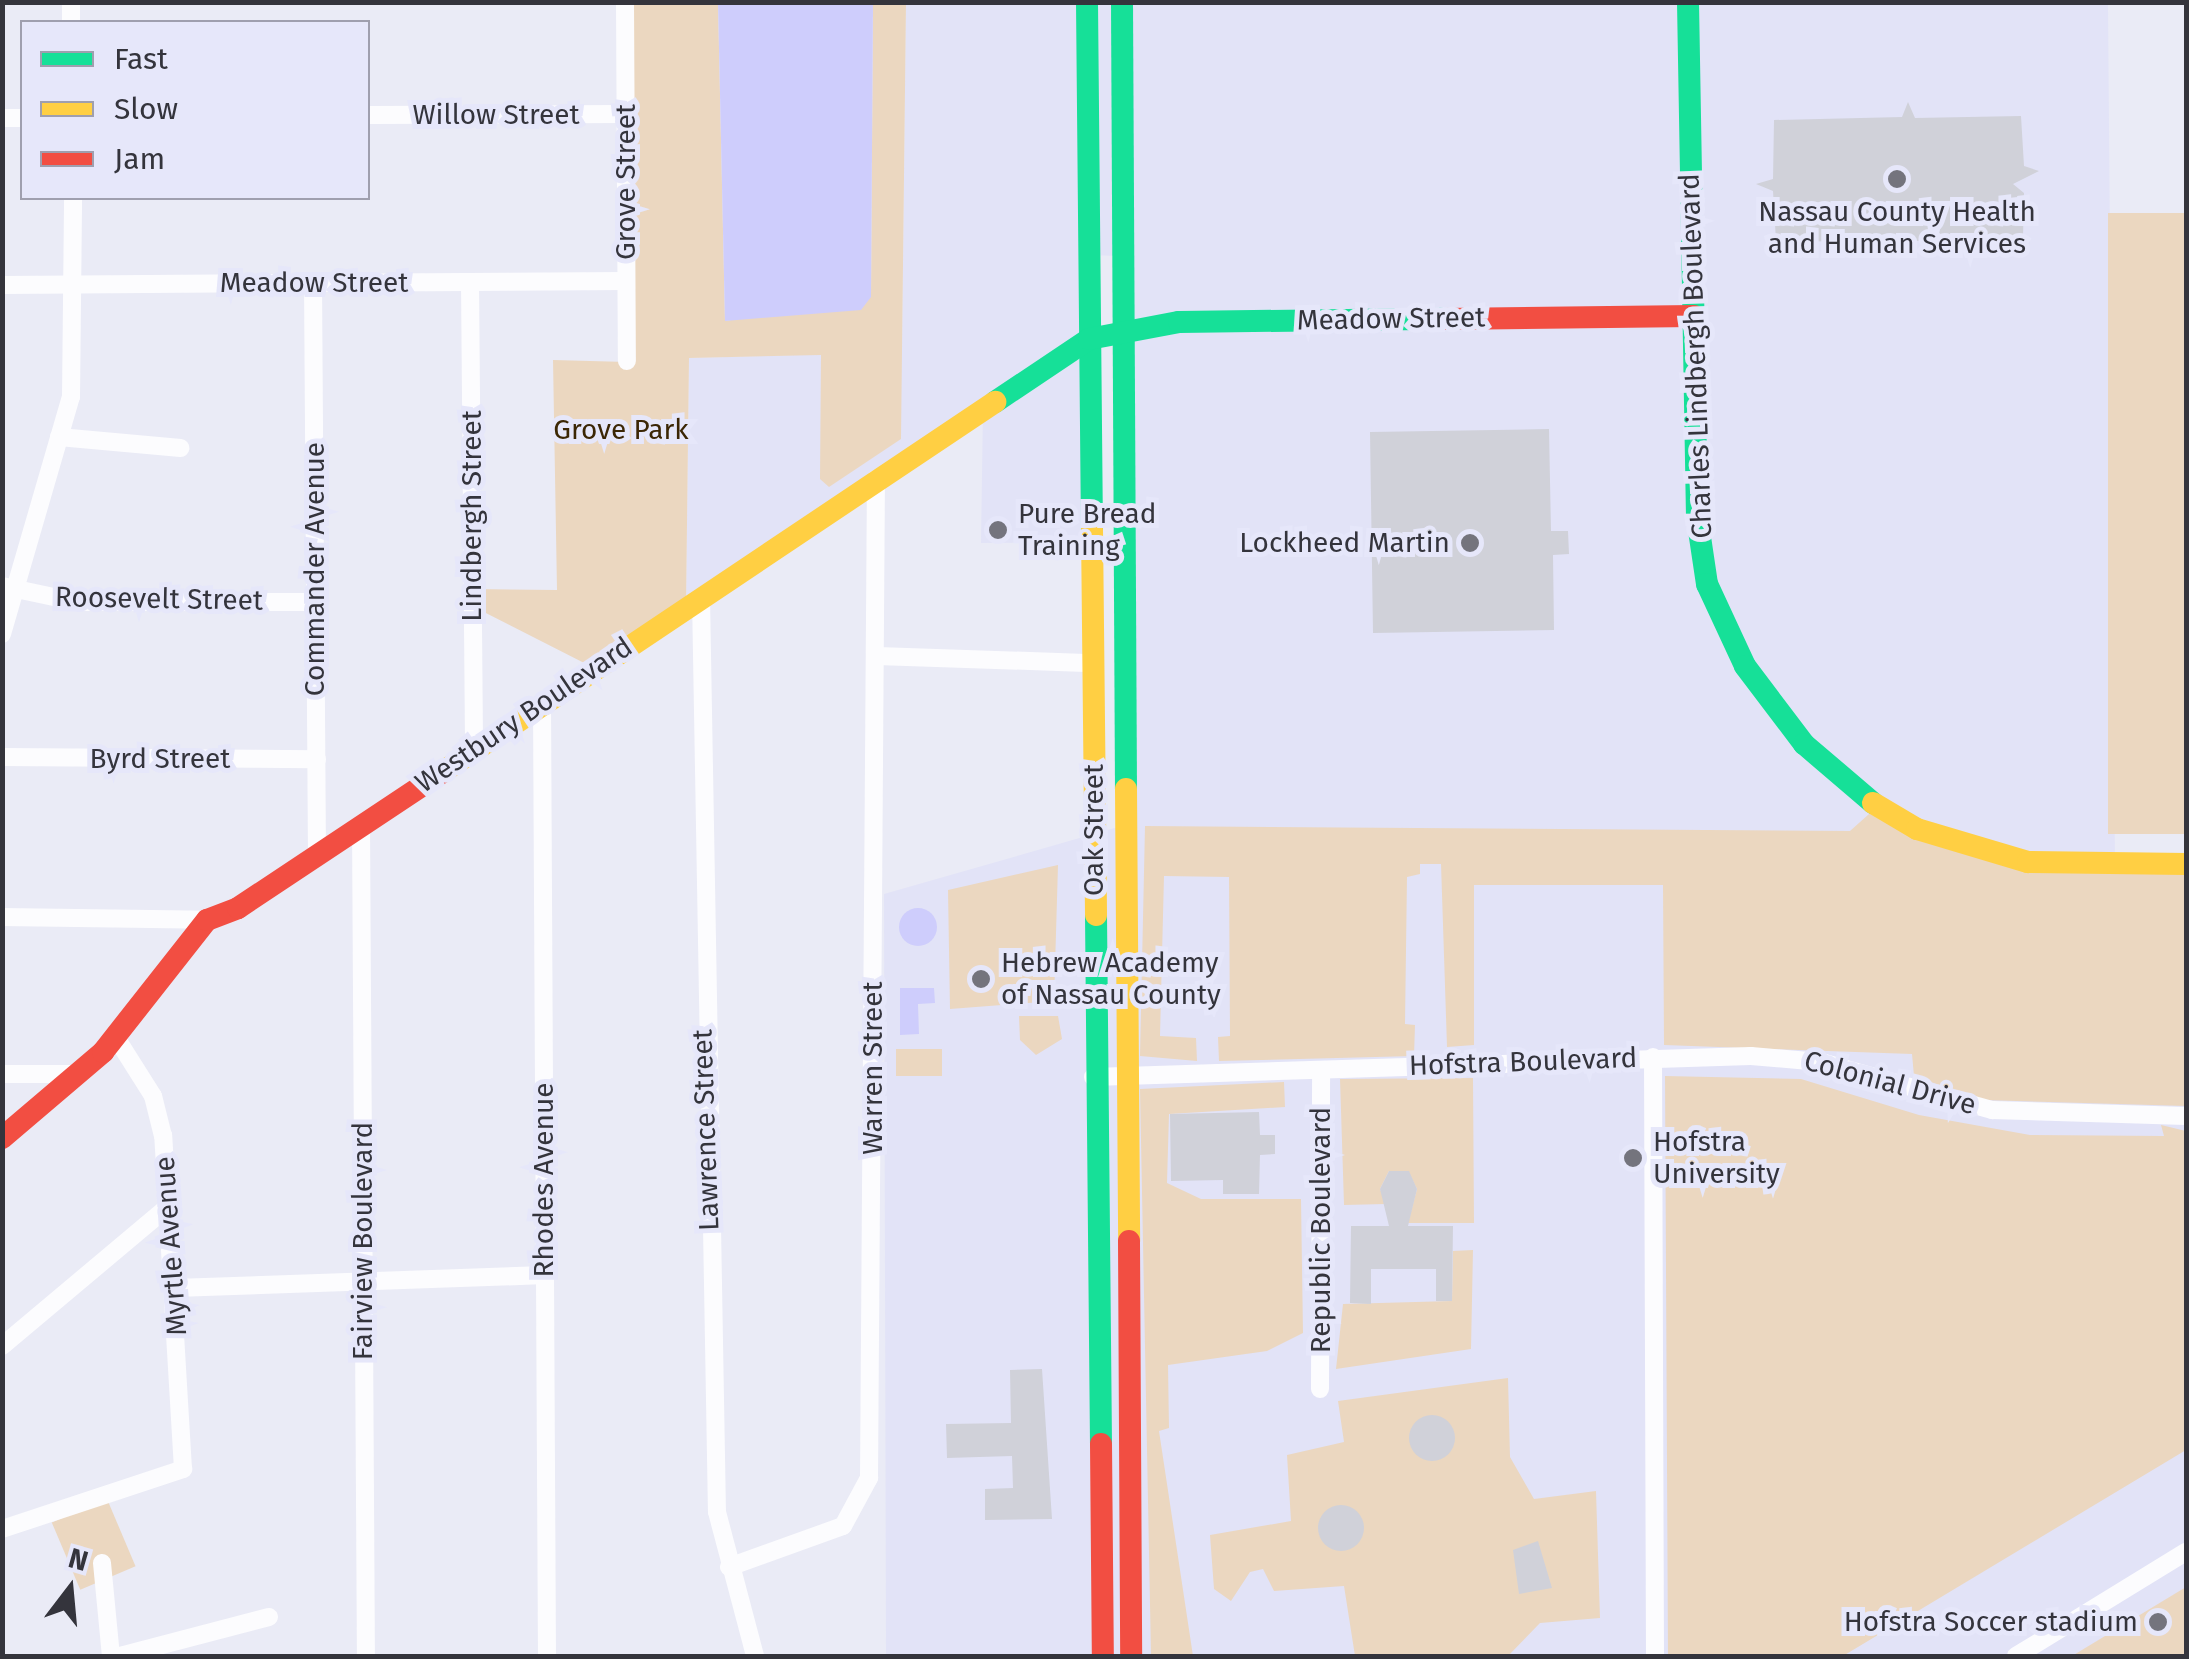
<!DOCTYPE html>
<html>
<head>
<meta charset="utf-8">
<style>
  body { margin:0 }
  #map { position:relative; width:2189px; height:1659px; overflow:hidden; background:#eaebf6; font-family:"Fira Sans",sans-serif }
  div>[style] { position:absolute }
  .built>* { inset:0; background:#e2e3f7 }
  .green>* { inset:0; background:#ebd7c0; transform-origin:0 0 }
  .water>* { inset:0; background:#cecdfc }
  .round { border-radius:50% }
  .building>* { inset:0; background:#d0d1d9 }
  .street>* { height:18px; margin:-9px; padding:0 9px; transform-origin:9px; border-radius:9px; background:#fcfcfe }
  .fast>* { height:22px; margin:-11px; padding:0 11px; transform-origin:11px; border-radius:11px; background:#16e098 }
  .slow>* { height:22px; margin:-11px; padding:0 11px; transform-origin:11px; border-radius:11px; background:#ffcf43 }
  .jam>* { height:22px; margin:-11px; padding:0 11px; transform-origin:11px; border-radius:11px; background:#f24e42 }
  .dots>* { width:28px; height:28px; translate:-50% -50%; box-sizing:border-box; border:5px solid #e6e7fa; border-radius:50% }
  span { translate:-50% -50%; white-space:nowrap; text-align:center; line-height:1.15; -webkit-text-stroke:10px #e6e7fa; paint-order:stroke }
  .street-label { font-size:28px; color:#34343c }
  .poi-label { font-size:28px; color:#34343c }
  .left { translate:0 -50%; text-align:left }
  .right { translate:-100% -50%; text-align:right }
  .park-label { font-size:28px; color:#3b2605 }
  .frame { position:absolute; inset:0; border:5px solid #34343c; pointer-events:none }
  .legend { position:absolute; left:20px; top:20px; width:350px; height:180px; box-sizing:border-box; background:#e6e7fa; border:2px solid #9f9fae; margin:0; padding:12px 18px; list-style:none; font-size:30px; color:#34343c }
  .legend li { display:flex; align-items:center; gap:20px; height:50px }
  .legend b { width:50px; border:2px solid #9f9fae }
  .north { position:absolute; left:20px; top:1539px; width:100px; height:100px; -webkit-text-stroke:8px #e6e7fa; paint-order:stroke; rotate:16deg; font-size:28px; font-weight:700; line-height:40px; text-align:center; color:#34343c }
  .north::after { content:''; display:block; margin:auto; width:35px; height:45px; background:#34343c; clip-path:polygon(50% 0,100% 100%,50% 72%,0 100%) }
</style>
</head>
<body>
<div id="map">
  <div class="built">
    <div style="clip-path:polygon(906px 3px,2108px 3px,2115px 865px,2186px 864px,2186px 1656px,886px 1656px,884px 894px,1118px 827px,1117px 256px,1092px 255px,1092px 542px,981px 543px,983px 408px,686px 607px,689px 358px,902px 352px)"></div>
  </div>
  <div class="green">
    <div style="clip-path:polygon(625px 3px,718px 3px,725px 321px,871px 297px,873px 3px,906px 3px,901px 439px,829px 487px,820px 479px,821px 355px,689px 358px,686px 607px,594px 668px,472px 606px,472px 589px,557px 590px,553px 360px,627px 362px)"></div>
    <div style="left:2186px;top:213px;width:621px;height:78px;rotate:90deg"></div>
    <div style="clip-path:polygon(1878px 806px,1957px 846px,2186px 864px,2186px 1106px,1982px 1100px,1914px 1076px,1912px 1054px,1664px 1045px,1663px 885px,1474px 885px,1474px 1045px,1447px 1047px,1441px 864px,1420px 864px,1420px 874px,1407px 877px,1405px 1024px,1415px 1025px,1414px 1056px,1219px 1061px,1218px 1037px,1230px 1036px,1229px 877px,1164px 876px,1160px 1036px,1196px 1038px,1197px 1061px,1140px 1056px,1145px 826px,1850px 831px)"></div>
    <div style="clip-path:polygon(1058px 865px,1054px 1001px,950px 1009px,948px 890px)"></div>
    <div style="clip-path:polygon(1019px 1016px,1058px 1016px,1062px 1039px,1036px 1055px,1020px 1040px)"></div>
    <div style="left:896px;top:1049px;width:46px;height:27px"></div>
    <div style="clip-path:polygon(1665px 1076px,1801px 1079px,1919px 1115px,2030px 1135px,2164px 1136px,2161px 1125px,2186px 1131px,2186px 1450px,1843px 1656px,1668px 1656px)"></div>
    <div style="clip-path:polygon(1473px 1078px,1474px 1223px,1408px 1223px,1417px 1189px,1408px 1171px,1389px 1171px,1380px 1189px,1386px 1204px,1344px 1205px,1340px 1079px)"></div>
    <div style="clip-path:polygon(1284px 1082px,1285px 1107px,1169px 1114px,1167px 1183px,1201px 1199px,1301px 1199px,1303px 1333px,1267px 1351px,1168px 1365px,1169px 1428px,1159px 1431px,1193px 1656px,1151px 1656px,1140px 1089px)"></div>
    <div style="clip-path:polygon(1473px 1250px,1471px 1349px,1336px 1369px,1343px 1304px,1452px 1301px,1453px 1251px)"></div>
    <div style="clip-path:polygon(1508px 1378px,1510px 1457px,1534px 1499px,1596px 1491px,1600px 1618px,1540px 1623px,1508px 1656px,1355px 1656px,1344px 1586px,1274px 1591px,1263px 1569px,1250px 1572px,1231px 1601px,1214px 1589px,1210px 1535px,1291px 1521px,1287px 1455px,1344px 1442px,1338px 1401px)"></div>
    <div style="left:107px;top:1499px;width:73px;height:60px;rotate:67deg"></div>
    <div style="clip-path:polygon(2186px 1587px,2186px 1656px,2072px 1656px)"></div>
  </div>
  <div class="water">
    <div style="clip-path:polygon(718px 3px,873px 3px,871px 297px,861px 310px,725px 321px)"></div>
    <div class="round" style="left:899px;top:908px;width:38px;height:38px"></div>
    <div style="clip-path:polygon(900px 988px,934px 988px,935px 1003px,918px 1004px,919px 1034px,900px 1035px)"></div>
  </div>
  <div class="building">
    <div style="clip-path:polygon(1908px 102px,1915px 118px,2021px 116px,2024px 166px,2039px 171px,2013px 184px,2024px 193px,2023px 238px,1913px 241px,1907px 250px,1897px 242px,1776px 241px,1773px 191px,1756px 184px,1773px 179px,1774px 120px,1902px 117px)"></div>
    <div style="clip-path:polygon(1549px 429px,1551px 531px,1568px 531px,1569px 554px,1553px 555px,1554px 630px,1373px 633px,1370px 432px)"></div>
    <div style="clip-path:polygon(1259px 1112px,1260px 1135px,1275px 1135px,1275px 1154px,1260px 1155px,1259px 1194px,1223px 1194px,1223px 1180px,1171px 1181px,1170px 1114px)"></div>
    <div style="clip-path:polygon(1389px 1171px,1409px 1171px,1417px 1189px,1408px 1226px,1453px 1226px,1452px 1301px,1436px 1301px,1436px 1269px,1371px 1269px,1371px 1304px,1350px 1303px,1351px 1226px,1389px 1226px,1380px 1189px)"></div>
    <div style="clip-path:polygon(1042px 1369px,1052px 1519px,985px 1520px,985px 1489px,1013px 1488px,1012px 1456px,947px 1458px,946px 1424px,1011px 1423px,1010px 1370px)"></div>
    <div class="round" style="left:1409px;top:1415px;width:46px;height:46px"></div>
    <div class="round" style="left:1318px;top:1505px;width:46px;height:46px"></div>
    <div style="clip-path:polygon(1538px 1541px,1552px 1588px,1519px 1594px,1513px 1550px)"></div>
  </div>
  <div class="street">
    <div style="left:71px;top:2px;width:20px;rotate:90deg"></div>
    <div style="left:625px;top:2px;width:359px;rotate:89.7deg"></div>
    <div style="left:368px;top:115px;width:257px;rotate:-0.2deg"></div>
    <div style="left:2px;top:118px;width:20px"></div>
    <div style="left:470px;top:282px;width:467px;rotate:89.5deg"></div>
    <div style="left:313px;top:283px;width:571px;rotate:89.6deg"></div>
    <div style="left:2px;top:285px;width:624px;rotate:-0.37deg"></div>
    <div style="left:59px;top:437px;width:122px;rotate:5.2deg"></div>
    <div style="left:2px;top:586px;width:77px;rotate:12deg"></div>
    <div style="left:77px;top:602px;width:239px"></div>
    <div style="left:701px;top:597px;width:915px;rotate:89deg"></div>
    <div style="left:717px;top:1512px;width:149px;rotate:75.2deg"></div>
    <div style="left:2px;top:634px;width:247px;rotate:-73.8deg"></div>
    <div style="left:71px;top:397px;width:199px;rotate:-89.4deg"></div>
    <div style="left:877px;top:656px;width:216px;rotate:1.9deg"></div>
    <div style="left:542px;top:704px;width:952px;rotate:89.7deg"></div>
    <div style="left:2px;top:757px;width:315px;rotate:0.4deg"></div>
    <div style="left:361px;top:825px;width:831px;rotate:89.66deg"></div>
    <div style="left:2px;top:917px;width:205px;rotate:0.8deg"></div>
    <div style="left:1653px;top:1057px;width:599px;rotate:89.81deg"></div>
    <div style="left:2px;top:1074px;width:75px"></div>
    <div style="left:1093px;top:1077px;width:658px;rotate:-1.83deg"></div>
    <div style="left:1751px;top:1056px;width:70px;rotate:4.9deg"></div>
    <div style="left:1821px;top:1062px;width:178px;rotate:15.7deg"></div>
    <div style="left:1992px;top:1110px;width:194px;rotate:1.8deg"></div>
    <div style="left:175px;top:1288px;width:370px;rotate:-2deg"></div>
    <div style="left:2px;top:1346px;width:221px;rotate:-40deg"></div>
    <div style="left:1320px;top:1389px;width:319px;rotate:-89.8deg"></div>
    <div style="left:2px;top:1529px;width:191px;rotate:-18.3deg"></div>
    <div style="left:183px;top:1469px;width:334px;rotate:-93.4deg"></div>
    <div style="left:163px;top:1136px;width:41px;rotate:-104deg"></div>
    <div style="left:153px;top:1096px;width:71px;rotate:-122.3deg"></div>
    <div style="left:102px;top:1563px;width:93px;rotate:84.5deg"></div>
    <div style="left:729px;top:1567px;width:121px;rotate:-19.8deg"></div>
    <div style="left:843px;top:1526px;width:55px;rotate:-61.6deg"></div>
    <div style="left:869px;top:1478px;width:999px;rotate:-89.6deg"></div>
    <div style="left:120px;top:1656px;width:154px;rotate:-14.7deg"></div>
    <div style="left:2016px;top:1656px;width:199px;rotate:-31.5deg"></div>
  </div>
  <div class="fast">
    <div style="left:1087px;top:2px;width:528px;rotate:89.46deg"></div>
    <div style="left:1122px;top:2px;width:787px;rotate:89.71deg"></div>
    <div style="left:1688px;top:2px;width:515px;rotate:89deg"></div>
    <div style="left:1697px;top:517px;width:68px;rotate:81.5deg"></div>
    <div style="left:1707px;top:584px;width:90px;rotate:65.1deg"></div>
    <div style="left:1745px;top:666px;width:98px;rotate:52.9deg"></div>
    <div style="left:1804px;top:744px;width:91px;rotate:40.5deg"></div>
    <div style="left:995px;top:402px;width:113px;rotate:-33.8deg"></div>
    <div style="left:1089px;top:339px;width:92px;rotate:-10.7deg"></div>
    <div style="left:1179px;top:322px;width:264px;rotate:-0.7deg"></div>
    <div style="left:1096px;top:915px;width:529px;rotate:89.46deg"></div>
  </div>
  <div class="slow">
    <div style="left:1092px;top:530px;width:385px;rotate:89.4deg"></div>
    <div style="left:447px;top:769px;width:660px;rotate:-33.81deg"></div>
    <div style="left:1126px;top:789px;width:452px;rotate:89.6deg"></div>
    <div style="left:1873px;top:803px;width:51px;rotate:30.6deg"></div>
    <div style="left:1917px;top:829px;width:116px;rotate:16.6deg"></div>
    <div style="left:2028px;top:862px;width:158px;rotate:0.7deg"></div>
  </div>
  <div class="jam">
    <div style="left:1443px;top:319px;width:251px;rotate:-0.7deg"></div>
    <div style="left:2px;top:1138px;width:133px;rotate:-40.4deg"></div>
    <div style="left:103px;top:1052px;width:168px;rotate:-51.8deg"></div>
    <div style="left:207px;top:920px;width:33px;rotate:-21deg"></div>
    <div style="left:238px;top:908px;width:251px;rotate:-33.6deg"></div>
    <div style="left:1129px;top:1241px;width:415px;rotate:89.7deg"></div>
    <div style="left:1101px;top:1444px;width:212px;rotate:89.5deg"></div>
  </div>
  <div class="dots">
    <div style="left:1897px;top:179px;background:#74747d"></div>
    <div style="left:998px;top:530px;background:#74747d"></div>
    <div style="left:1470px;top:543px;background:#74747d"></div>
    <div style="left:981px;top:979px;background:#74747d"></div>
    <div style="left:1633px;top:1158px;background:#74747d"></div>
    <div style="left:2158px;top:1622px;background:#74747d"></div>
  </div>
  <div class="street-label">
    <span style="left:496px;top:115px">Willow Street</span>
    <span style="left:626px;top:182px;rotate:-90deg">Grove Street</span>
    <span style="left:314px;top:283px">Meadow Street</span>
    <span style="left:1391px;top:319px;rotate:-1deg">Meadow Street</span>
    <span style="left:1696px;top:356px;rotate:-92deg">Charles Lindbergh Boulevard</span>
    <span style="left:472px;top:516px;rotate:-90deg">Lindbergh Street</span>
    <span style="left:315px;top:569px;rotate:-90deg">Commander Avenue</span>
    <span style="left:159px;top:599px;rotate:1deg">Roosevelt Street</span>
    <span style="left:524px;top:715px;rotate:-34deg">Westbury Boulevard</span>
    <span style="left:160px;top:759px">Byrd Street</span>
    <span style="left:1094px;top:830px;rotate:-90deg">Oak Street</span>
    <span style="left:1523px;top:1062px;rotate:-2deg">Hofstra Boulevard</span>
    <span style="left:873px;top:1068px;rotate:-90deg">Warren Street</span>
    <span style="left:1890px;top:1083px;rotate:15deg">Colonial Drive</span>
    <span style="left:706px;top:1130px;rotate:-92deg">Lawrence Street</span>
    <span style="left:544px;top:1180px;rotate:-90deg">Rhodes Avenue</span>
    <span style="left:1321px;top:1230px;rotate:-90deg">Republic Boulevard</span>
    <span style="left:363px;top:1241px;rotate:-90deg">Fairview Boulevard</span>
    <span style="left:171px;top:1246px;rotate:-94deg">Myrtle Avenue</span>
  </div>
  <div class="poi-label">
    <span style="left:1897px;top:228px">Nassau County Health<br>and Human Services</span>
    <span class="left" style="left:1018px;top:530px">Pure Bread<br>Training</span>
    <span class="right" style="left:1450px;top:543px">Lockheed Martin</span>
    <span class="left" style="left:1001px;top:979px">Hebrew Academy<br>of Nassau County</span>
    <span class="left" style="left:1653px;top:1158px">Hofstra<br>University</span>
    <span class="right" style="left:2138px;top:1622px">Hofstra Soccer stadium</span>
  </div>
  <div class="park-label">
    <span style="left:621px;top:430px">Grove Park</span>
  </div>
  <div class="frame"></div>
  <ul class="legend">
  <li><b style="height:12px;background:#16e098"></b>Fast</li>
  <li><b style="height:12px;background:#ffcf43"></b>Slow</li>
  <li><b style="height:12px;background:#f24e42"></b>Jam</li>
  </ul>
  <div class="north">N</div>
</div>
</body>
</html>
